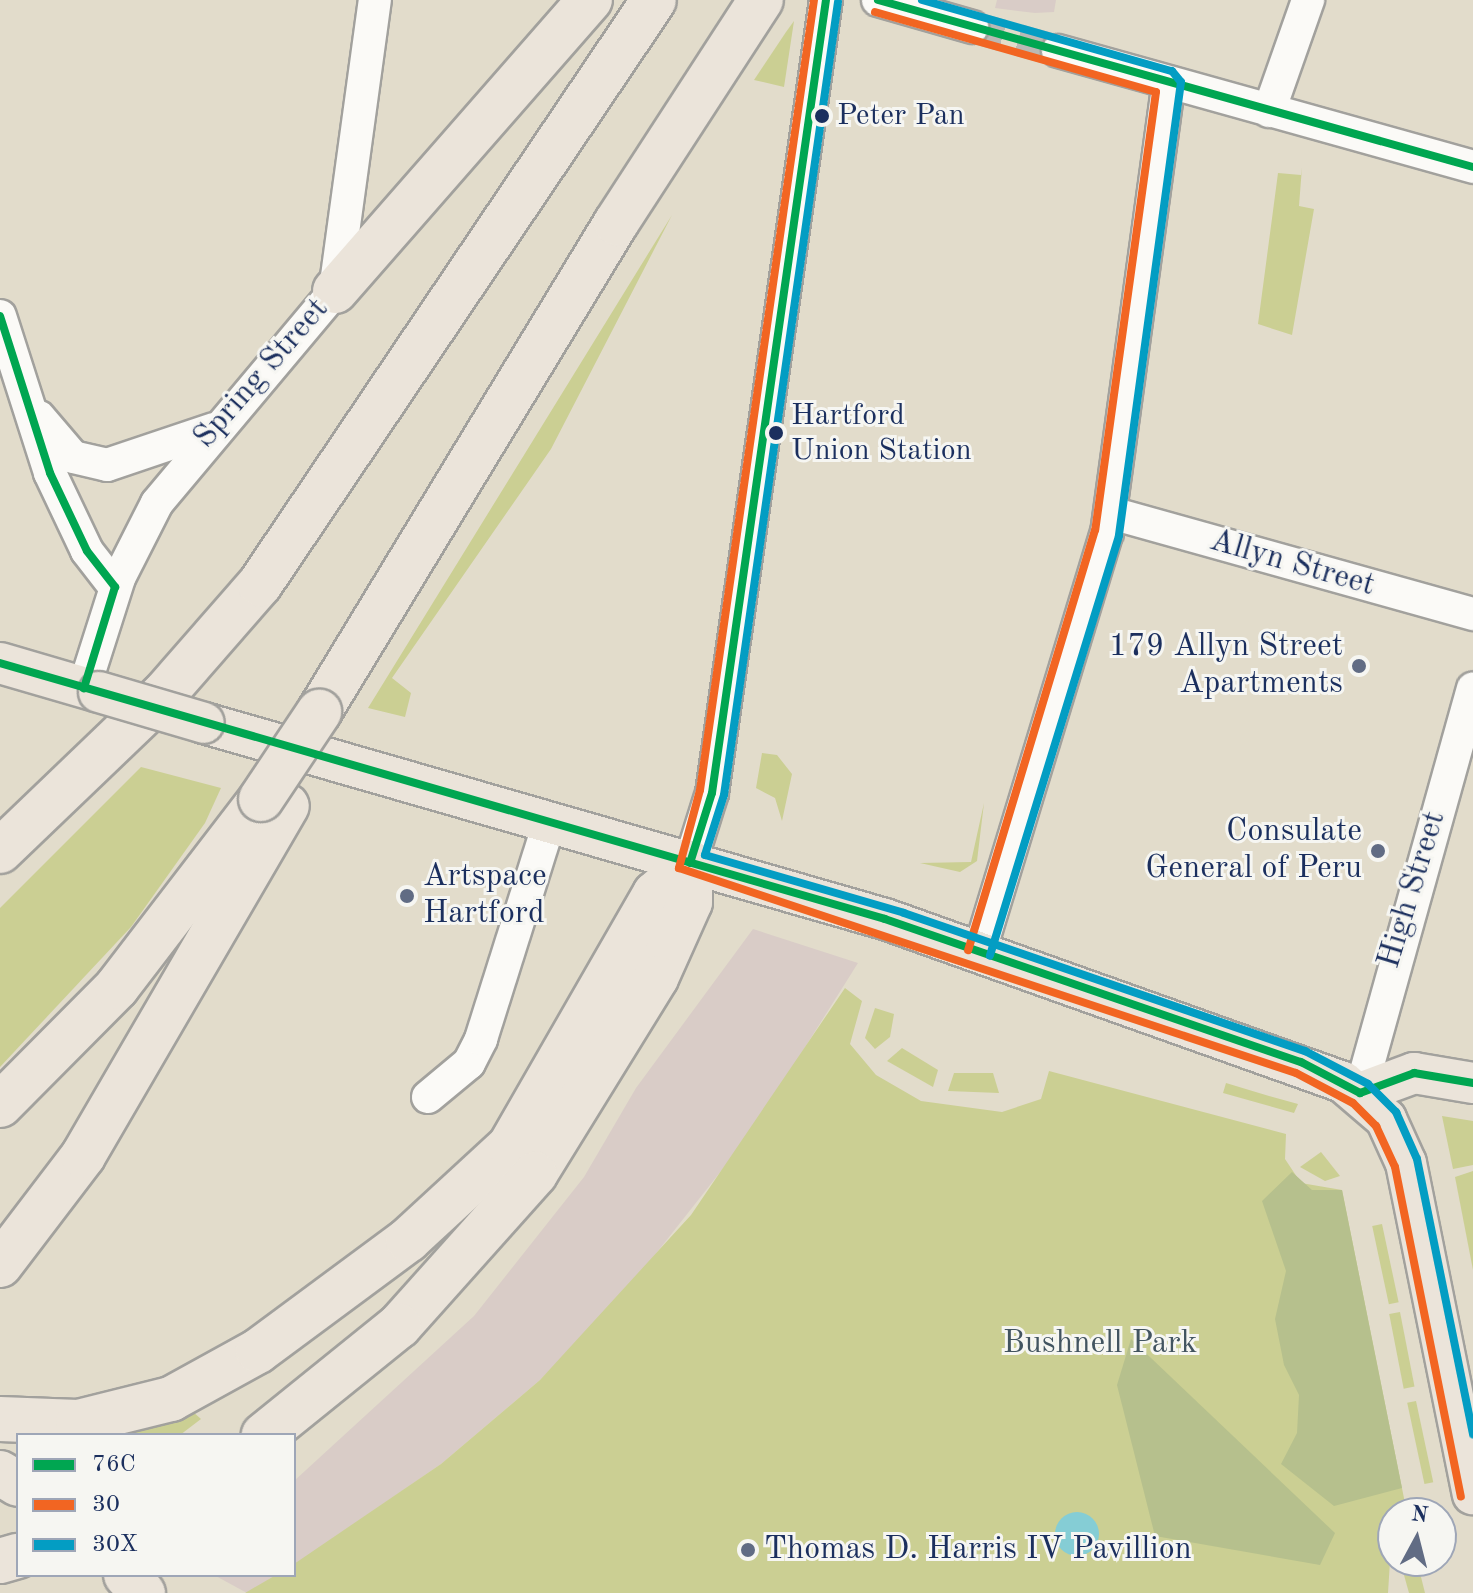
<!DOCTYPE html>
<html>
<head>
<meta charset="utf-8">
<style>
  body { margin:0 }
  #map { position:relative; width:1473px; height:1593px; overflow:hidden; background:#e2dccb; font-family:"Old Standard TT",serif }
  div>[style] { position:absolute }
  .industrial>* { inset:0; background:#d9ccc7 }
  .green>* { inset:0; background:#cbcf93; transform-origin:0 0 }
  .forest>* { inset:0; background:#b6c08d }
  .water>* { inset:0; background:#85cdd5 }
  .round { border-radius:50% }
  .minor-tunnel>* { height:32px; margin-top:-16px; transform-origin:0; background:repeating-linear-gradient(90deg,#bab9b5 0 32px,transparent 0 48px) }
  .roads { filter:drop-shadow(2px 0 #a2a19d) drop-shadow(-2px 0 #a2a19d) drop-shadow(0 2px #a2a19d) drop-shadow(0 -2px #a2a19d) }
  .minor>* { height:32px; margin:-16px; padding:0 16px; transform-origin:16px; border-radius:16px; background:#fbfaf7 }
  .major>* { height:40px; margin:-20px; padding:0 20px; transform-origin:20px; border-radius:20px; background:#ebe4da }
  .highway>* { height:44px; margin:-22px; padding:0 22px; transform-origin:22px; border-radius:22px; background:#ebe4da }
  .bridges { filter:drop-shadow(2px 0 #a2a19d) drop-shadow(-2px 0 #a2a19d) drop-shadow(0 2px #a2a19d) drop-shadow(0 -2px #a2a19d) }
  .major-bridge>* { height:40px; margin:-20px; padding:0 20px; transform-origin:20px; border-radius:20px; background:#ebe4da }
  .highway-bridge>* { height:44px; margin:-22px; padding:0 22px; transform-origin:22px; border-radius:22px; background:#ebe4da }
  .bus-1>* { height:8px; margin:-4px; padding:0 4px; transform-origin:4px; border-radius:4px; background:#00a651 }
  .bus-2>* { height:8px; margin:-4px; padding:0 4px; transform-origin:4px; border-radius:4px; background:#f26522 }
  .bus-3>* { height:8px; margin:-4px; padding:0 4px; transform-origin:4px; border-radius:4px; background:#039dc3 }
  .dots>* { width:22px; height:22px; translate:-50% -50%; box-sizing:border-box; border:4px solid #f6f6f2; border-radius:50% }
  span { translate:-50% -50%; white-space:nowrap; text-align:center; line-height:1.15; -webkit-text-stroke:6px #f6f6f2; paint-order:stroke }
  .bus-label { font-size:30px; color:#1b2f5e }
  .left { translate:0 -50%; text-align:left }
  .street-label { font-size:32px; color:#1b2f5e }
  .poi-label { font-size:32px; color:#1b2f5e }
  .right { translate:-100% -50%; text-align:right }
  .park-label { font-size:32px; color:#425460 }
  .legend { position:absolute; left:16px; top:1433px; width:280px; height:144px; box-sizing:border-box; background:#f6f6f2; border:2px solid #9ea6b7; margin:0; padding:10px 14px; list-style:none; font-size:24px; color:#1b2f5e }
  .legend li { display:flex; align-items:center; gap:16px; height:40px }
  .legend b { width:40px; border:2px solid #9ea6b7 }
  .north { position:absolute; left:1377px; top:1497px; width:80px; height:80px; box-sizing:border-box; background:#f6f6f2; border:2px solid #9ea6b7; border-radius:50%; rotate:7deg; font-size:22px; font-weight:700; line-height:32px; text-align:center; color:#1b2f5e }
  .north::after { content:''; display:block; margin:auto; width:28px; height:36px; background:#616c84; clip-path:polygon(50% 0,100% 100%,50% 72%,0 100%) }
</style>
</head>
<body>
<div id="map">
  <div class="industrial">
    <div style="clip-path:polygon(997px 0,1056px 0,1054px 12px,1035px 13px,995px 8px)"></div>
    <div style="clip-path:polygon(753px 929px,858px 963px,751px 1133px,628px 1289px,540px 1380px,441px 1464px,294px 1565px,294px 1481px,474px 1316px,584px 1177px,636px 1088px)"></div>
    <div style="clip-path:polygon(214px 1575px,277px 1575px,247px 1593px)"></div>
  </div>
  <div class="green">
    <div style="clip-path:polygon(794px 21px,784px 87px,754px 80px,786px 32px)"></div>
    <div style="clip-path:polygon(1302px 167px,1299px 206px,1314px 209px,1292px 335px,1258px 324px,1278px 173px,1301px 175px)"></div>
    <div style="clip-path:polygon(672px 215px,551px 449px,392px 678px,411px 693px,405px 717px,368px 708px)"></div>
    <div style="clip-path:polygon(762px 753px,777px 755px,792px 774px,782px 821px,775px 798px,756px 788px)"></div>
    <div style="clip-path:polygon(141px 767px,221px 788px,205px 823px,131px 927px,0 1067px,0 908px)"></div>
    <div style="clip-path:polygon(984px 803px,977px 861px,960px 872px,920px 863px,971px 862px)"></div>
    <div style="clip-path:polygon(845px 988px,862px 1001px,850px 1044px,876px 1075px,921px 1101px,1002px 1112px,1041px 1099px,1049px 1071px,1286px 1134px,1285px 1159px,1301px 1183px,1342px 1190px,1407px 1513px,1393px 1513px,1388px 1593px,245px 1593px,276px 1575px,294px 1575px,294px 1564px,441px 1464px,540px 1380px,691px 1215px)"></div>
    <div style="clip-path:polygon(875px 1008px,894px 1014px,890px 1037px,875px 1049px,865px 1038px)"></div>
    <div style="clip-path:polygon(902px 1048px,938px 1070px,933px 1087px,887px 1061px)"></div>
    <div style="clip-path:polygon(954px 1073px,993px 1073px,999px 1093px,948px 1091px)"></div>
    <div style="clip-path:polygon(1226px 1083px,1269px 1096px,1298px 1104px,1294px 1113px,1223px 1093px)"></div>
    <div style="clip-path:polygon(1442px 1116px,1473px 1121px,1473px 1165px,1453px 1169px)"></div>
    <div style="clip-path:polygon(1321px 1152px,1325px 1157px,1340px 1176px,1325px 1181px,1300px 1167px)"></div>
    <div style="clip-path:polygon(1473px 1171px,1473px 1270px,1455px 1177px)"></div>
    <div style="left:1382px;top:1224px;width:80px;height:10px;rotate:78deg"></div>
    <div style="left:1400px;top:1312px;width:76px;height:11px;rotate:79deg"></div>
    <div style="left:1416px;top:1401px;width:83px;height:9px;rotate:78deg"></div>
    <div style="clip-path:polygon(192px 1411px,201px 1419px,180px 1435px,125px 1435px)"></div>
    <div style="clip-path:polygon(1417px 1561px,1425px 1593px,1409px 1593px,1404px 1575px)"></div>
  </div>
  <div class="forest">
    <div style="clip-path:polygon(1292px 1172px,1312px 1190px,1342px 1190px,1402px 1488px,1334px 1506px,1281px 1464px,1297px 1433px,1299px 1395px,1284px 1365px,1275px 1319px,1286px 1271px,1262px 1201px)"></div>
    <div style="clip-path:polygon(1131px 1339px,1335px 1533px,1320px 1565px,1155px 1536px,1117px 1385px)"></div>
  </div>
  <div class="water">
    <div class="round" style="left:1055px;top:1512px;width:44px;height:44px"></div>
  </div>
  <div class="minor-tunnel">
    <div style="left:972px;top:27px;width:89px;rotate:15.6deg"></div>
  </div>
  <div class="roads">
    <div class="minor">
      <div style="left:878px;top:0;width:98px;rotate:16deg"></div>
      <div style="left:1058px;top:51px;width:431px;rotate:15.6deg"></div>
      <div style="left:1269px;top:111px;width:118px;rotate:-70.6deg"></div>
      <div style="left:0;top:316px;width:165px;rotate:72.3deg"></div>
      <div style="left:50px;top:473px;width:86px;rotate:64.6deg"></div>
      <div style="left:87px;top:551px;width:46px;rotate:52.1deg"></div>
      <div style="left:39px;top:417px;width:52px;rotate:49.6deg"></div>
      <div style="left:73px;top:457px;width:35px;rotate:13deg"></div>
      <div style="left:107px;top:465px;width:113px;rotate:-18.6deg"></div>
      <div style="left:1111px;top:513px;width:376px;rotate:15.6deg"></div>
      <div style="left:84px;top:688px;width:115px;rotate:-72.3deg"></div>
      <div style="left:119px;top:578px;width:84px;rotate:-63.1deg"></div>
      <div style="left:157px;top:503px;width:277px;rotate:-50deg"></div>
      <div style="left:335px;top:291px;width:294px;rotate:-82.2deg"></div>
      <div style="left:690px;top:863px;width:73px;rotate:-72.6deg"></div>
      <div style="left:712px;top:793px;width:801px;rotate:-81.82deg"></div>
      <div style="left:979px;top:953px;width:439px;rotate:-73.1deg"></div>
      <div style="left:1107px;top:533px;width:454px;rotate:-82.2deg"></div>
      <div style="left:1360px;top:1093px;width:420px;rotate:-74.4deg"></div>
      <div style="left:428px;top:1097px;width:53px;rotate:-39.7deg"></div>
      <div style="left:469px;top:1063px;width:27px;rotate:-63deg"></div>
      <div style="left:481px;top:1039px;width:226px;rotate:-72.5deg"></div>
    </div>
    <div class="major">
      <div style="left:0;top:663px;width:103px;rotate:16.3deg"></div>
      <div style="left:204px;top:723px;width:709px;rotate:16.06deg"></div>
      <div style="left:885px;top:919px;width:486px;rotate:19.6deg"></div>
      <div style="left:1343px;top:1082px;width:57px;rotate:40.7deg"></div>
      <div style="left:1386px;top:1119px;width:48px;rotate:65.6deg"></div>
      <div style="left:1406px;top:1163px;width:338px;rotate:78.6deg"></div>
      <div style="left:1360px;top:1093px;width:58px;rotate:-20.3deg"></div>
      <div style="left:1414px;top:1073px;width:60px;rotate:9.6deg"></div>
    </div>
    <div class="highway">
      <div style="left:335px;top:291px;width:387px;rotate:-48.8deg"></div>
      <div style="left:319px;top:712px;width:572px;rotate:-58.73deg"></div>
      <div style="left:616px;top:223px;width:266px;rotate:-57deg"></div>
      <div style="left:0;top:851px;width:227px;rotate:-43.8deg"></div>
      <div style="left:164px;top:694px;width:146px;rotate:-48.9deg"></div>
      <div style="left:260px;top:584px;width:704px;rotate:-55.99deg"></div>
      <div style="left:0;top:1105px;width:166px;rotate:-45.2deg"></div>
      <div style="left:117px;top:987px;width:237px;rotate:-52.5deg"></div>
      <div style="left:0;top:1265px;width:137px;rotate:-52.7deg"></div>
      <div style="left:83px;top:1156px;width:405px;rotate:-59.8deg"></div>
      <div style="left:0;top:1419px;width:78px;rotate:2.2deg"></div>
      <div style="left:78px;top:1422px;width:96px;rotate:-13.9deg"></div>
      <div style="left:171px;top:1399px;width:99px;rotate:-28.9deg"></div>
      <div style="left:258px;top:1351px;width:187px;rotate:-36.5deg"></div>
      <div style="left:408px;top:1240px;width:139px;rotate:-42.7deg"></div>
      <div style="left:510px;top:1146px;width:291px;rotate:-60.1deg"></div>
      <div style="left:655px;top:894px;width:47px;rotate:-41.5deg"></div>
      <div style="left:690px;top:863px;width:39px;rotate:90deg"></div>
      <div style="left:690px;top:902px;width:83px;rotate:114.1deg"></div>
      <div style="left:656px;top:978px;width:230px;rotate:121.7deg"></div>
      <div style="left:535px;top:1174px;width:204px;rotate:131.8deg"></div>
      <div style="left:399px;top:1326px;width:174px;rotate:141.1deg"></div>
      <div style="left:0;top:1473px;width:21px;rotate:31deg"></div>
      <div style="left:0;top:1561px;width:19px;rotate:-16deg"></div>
      <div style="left:126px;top:1575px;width:25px;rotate:47deg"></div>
    </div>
  </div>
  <div class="bridges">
    <div class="major-bridge">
      <div style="left:99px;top:692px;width:109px;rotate:16.4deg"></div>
    </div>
    <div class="highway-bridge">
      <div style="left:261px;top:799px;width:105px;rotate:-56.3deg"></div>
    </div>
  </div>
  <div class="bus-1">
    <div style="left:878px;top:0;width:618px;rotate:15.68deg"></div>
    <div style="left:0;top:316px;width:165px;rotate:72.3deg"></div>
    <div style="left:50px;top:473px;width:86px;rotate:64.6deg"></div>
    <div style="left:87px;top:551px;width:46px;rotate:52.1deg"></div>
    <div style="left:115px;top:587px;width:106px;rotate:107.1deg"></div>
    <div style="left:0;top:663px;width:921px;rotate:16.13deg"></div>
    <div style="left:885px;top:919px;width:440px;rotate:19deg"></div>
    <div style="left:1301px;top:1062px;width:67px;rotate:27.7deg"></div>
    <div style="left:1360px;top:1093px;width:58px;rotate:-20.3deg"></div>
    <div style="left:1414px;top:1073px;width:60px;rotate:9.6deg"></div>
    <div style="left:690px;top:863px;width:73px;rotate:-72.6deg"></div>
    <div style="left:712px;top:793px;width:801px;rotate:-81.82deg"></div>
  </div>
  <div class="bus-2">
    <div style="left:814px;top:0;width:798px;rotate:98.21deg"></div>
    <div style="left:700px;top:790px;width:81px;rotate:105.1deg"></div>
    <div style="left:679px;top:868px;width:650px;rotate:18.38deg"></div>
    <div style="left:1296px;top:1073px;width:64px;rotate:27.8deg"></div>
    <div style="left:1353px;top:1103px;width:33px;rotate:45deg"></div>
    <div style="left:1376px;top:1126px;width:45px;rotate:65.1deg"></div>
    <div style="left:1395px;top:1167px;width:336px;rotate:78.7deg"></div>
    <div style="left:875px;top:12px;width:292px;rotate:15.9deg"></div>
    <div style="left:1156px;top:92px;width:442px;rotate:97.9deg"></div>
    <div style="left:1095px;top:530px;width:439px;rotate:106.8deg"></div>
  </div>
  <div class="bus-3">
    <div style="left:922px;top:0;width:260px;rotate:15.9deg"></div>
    <div style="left:1172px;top:71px;width:14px;rotate:51deg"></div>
    <div style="left:1181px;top:82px;width:458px;rotate:97.8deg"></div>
    <div style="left:1119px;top:536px;width:439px;rotate:107.1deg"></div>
    <div style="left:838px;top:2px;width:801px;rotate:98.18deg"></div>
    <div style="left:724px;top:795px;width:63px;rotate:107.6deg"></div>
    <div style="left:705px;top:855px;width:207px;rotate:16.2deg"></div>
    <div style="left:904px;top:913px;width:424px;rotate:19deg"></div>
    <div style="left:1305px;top:1051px;width:71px;rotate:27.6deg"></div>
    <div style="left:1368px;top:1084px;width:40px;rotate:45deg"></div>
    <div style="left:1396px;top:1112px;width:51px;rotate:65.9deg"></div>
    <div style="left:1417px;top:1159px;width:281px;rotate:78.5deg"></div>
  </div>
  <div class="dots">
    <div style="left:822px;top:116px;background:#1b2f5e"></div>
    <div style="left:776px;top:433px;background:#1b2f5e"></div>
    <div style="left:1359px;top:666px;background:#616c84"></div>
    <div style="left:1378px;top:851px;background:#616c84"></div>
    <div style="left:407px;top:896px;background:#616c84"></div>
    <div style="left:748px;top:1550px;background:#616c84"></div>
  </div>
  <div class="bus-label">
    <span class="left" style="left:837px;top:116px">Peter Pan</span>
    <span class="left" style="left:791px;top:433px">Hartford<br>Union Station</span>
  </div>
  <div class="street-label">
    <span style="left:262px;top:374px;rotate:-49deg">Spring Street</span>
    <span style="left:1292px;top:564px;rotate:16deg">Allyn Street</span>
    <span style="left:1413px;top:890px;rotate:-73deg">High Street</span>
  </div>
  <div class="poi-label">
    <span class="right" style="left:1343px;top:666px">179 Allyn Street<br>Apartments</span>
    <span class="right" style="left:1362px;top:851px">Consulate<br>General of Peru</span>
    <span class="left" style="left:423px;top:896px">Artspace<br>Hartford</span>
    <span class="left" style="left:764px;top:1550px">Thomas D. Harris IV Pavillion</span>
  </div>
  <div class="park-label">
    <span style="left:1100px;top:1344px">Bushnell Park</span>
  </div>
  <ul class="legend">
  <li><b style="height:10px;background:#00a651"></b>76C</li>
  <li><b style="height:10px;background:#f26522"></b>30</li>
  <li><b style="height:10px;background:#039dc3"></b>30X</li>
  </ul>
  <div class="north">N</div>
</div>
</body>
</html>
